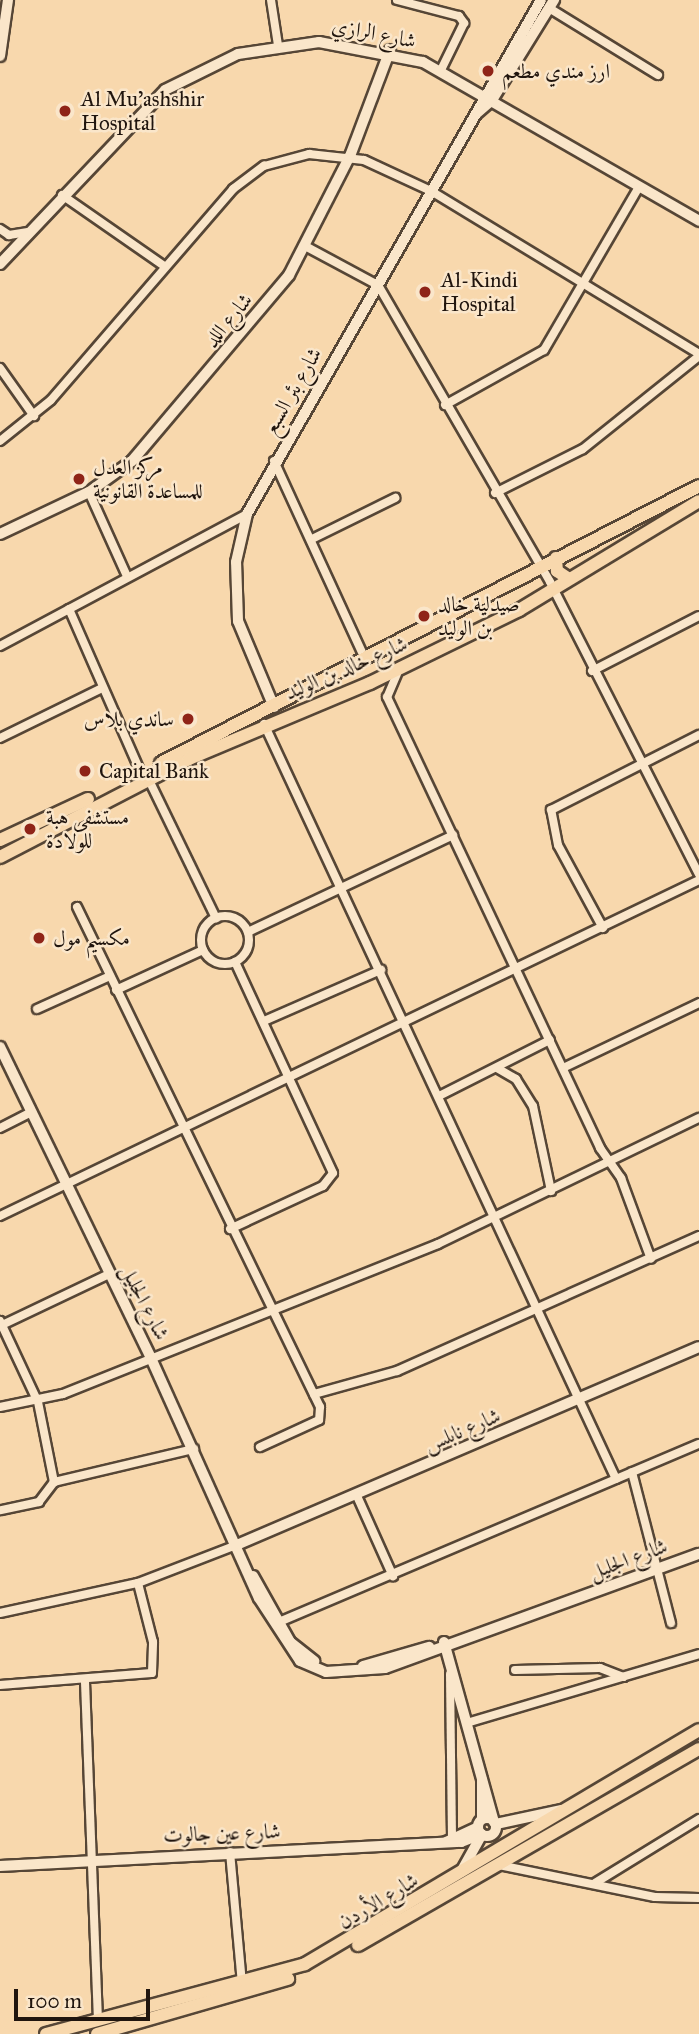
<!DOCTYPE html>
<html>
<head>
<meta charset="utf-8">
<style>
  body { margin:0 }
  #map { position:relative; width:699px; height:2034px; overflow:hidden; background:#f8d8ad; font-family:"IM FELL Great Primer",Amiri,serif }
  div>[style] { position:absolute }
  .roads { filter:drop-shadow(2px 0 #564636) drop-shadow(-2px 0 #564636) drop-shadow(0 2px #564636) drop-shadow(0 -2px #564636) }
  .minor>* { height:8px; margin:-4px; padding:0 4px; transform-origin:4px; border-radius:4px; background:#fae6ca }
  .minor>.ring { margin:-4px; padding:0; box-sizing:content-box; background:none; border:8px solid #fae6ca; border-radius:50% }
  .tertiary>* { height:10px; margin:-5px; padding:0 5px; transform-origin:5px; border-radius:5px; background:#fae6ca }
  .tertiary>.ring { margin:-5px; padding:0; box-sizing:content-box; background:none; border:10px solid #fae6ca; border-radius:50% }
  .secondary>* { height:10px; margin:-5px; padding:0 5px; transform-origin:5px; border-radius:5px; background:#fae6ca }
  .primary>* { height:12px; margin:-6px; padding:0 6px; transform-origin:6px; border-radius:6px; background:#f8d8ad }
  .trunk>* { height:12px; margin:-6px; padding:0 6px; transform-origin:6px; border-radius:6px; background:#f8d8ad }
  .dots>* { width:19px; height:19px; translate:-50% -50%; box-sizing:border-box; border:4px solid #fae6ca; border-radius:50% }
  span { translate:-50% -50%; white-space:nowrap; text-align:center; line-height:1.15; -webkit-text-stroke:5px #fae6ca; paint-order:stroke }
  .street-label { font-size:21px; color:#20150e }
  .poi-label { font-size:21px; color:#20150e }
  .left { translate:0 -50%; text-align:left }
  .right { translate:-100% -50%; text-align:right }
  .scale { position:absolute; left:14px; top:1989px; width:136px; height:32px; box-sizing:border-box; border:4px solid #20150e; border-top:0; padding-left:9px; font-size:21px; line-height:24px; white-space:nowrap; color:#20150e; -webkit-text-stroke:5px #fae6ca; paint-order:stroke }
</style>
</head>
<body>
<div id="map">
  <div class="roads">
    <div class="minor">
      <div style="left:271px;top:0;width:46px;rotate:81.2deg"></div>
      <div style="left:397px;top:0;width:64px;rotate:14.5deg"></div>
      <div style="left:459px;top:16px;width:9px;rotate:54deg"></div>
      <div style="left:464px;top:23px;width:52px;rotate:116.1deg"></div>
      <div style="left:549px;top:8px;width:128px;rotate:31.6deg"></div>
      <div style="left:62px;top:195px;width:124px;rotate:34.8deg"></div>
      <div style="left:0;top:229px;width:11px;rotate:34deg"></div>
      <div style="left:9px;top:235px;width:19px;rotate:-9deg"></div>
      <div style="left:307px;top:247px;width:81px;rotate:28.2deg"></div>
      <div style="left:378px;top:285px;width:343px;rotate:59.9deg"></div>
      <div style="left:550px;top:582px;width:328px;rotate:63deg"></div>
      <div style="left:0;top:368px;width:59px;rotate:54.7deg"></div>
      <div style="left:445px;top:405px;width:113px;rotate:-29.1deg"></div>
      <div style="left:544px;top:350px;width:189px;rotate:-59.8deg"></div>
      <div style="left:0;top:441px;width:65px;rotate:-38.8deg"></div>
      <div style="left:51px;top:400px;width:279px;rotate:-49.2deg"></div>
      <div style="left:233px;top:189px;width:39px;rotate:-37deg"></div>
      <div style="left:264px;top:166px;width:47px;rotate:-14.9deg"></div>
      <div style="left:309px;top:154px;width:55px;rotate:6.2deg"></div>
      <div style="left:364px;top:160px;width:74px;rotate:24.8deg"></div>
      <div style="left:431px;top:191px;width:314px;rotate:31.3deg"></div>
      <div style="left:274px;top:461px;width:216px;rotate:65.3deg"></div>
      <div style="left:89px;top:492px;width:90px;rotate:65.7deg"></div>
      <div style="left:495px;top:493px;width:98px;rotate:-26.6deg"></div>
      <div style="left:583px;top:449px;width:149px;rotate:-38.7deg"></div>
      <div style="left:312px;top:539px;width:93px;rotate:-26.3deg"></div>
      <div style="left:69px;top:609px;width:179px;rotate:66.3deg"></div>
      <div style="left:0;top:646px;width:280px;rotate:-28.1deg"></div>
      <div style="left:592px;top:671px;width:120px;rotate:-27.2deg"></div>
      <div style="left:397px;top:674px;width:25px;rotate:113deg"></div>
      <div style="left:387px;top:697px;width:499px;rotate:64.7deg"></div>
      <div style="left:600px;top:1148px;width:37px;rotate:55deg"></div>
      <div style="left:621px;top:1178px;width:86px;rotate:69.7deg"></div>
      <div style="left:264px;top:724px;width:833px;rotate:65deg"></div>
      <div style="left:0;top:738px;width:114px;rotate:-26.1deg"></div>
      <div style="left:148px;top:778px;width:156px;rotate:64.1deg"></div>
      <div style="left:77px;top:907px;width:556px;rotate:64.08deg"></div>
      <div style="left:320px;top:1407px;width:13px;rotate:94deg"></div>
      <div style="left:319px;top:1420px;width:65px;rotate:155.4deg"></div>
      <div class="ring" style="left:201px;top:916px;width:40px;height:40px"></div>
      <div style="left:603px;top:928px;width:94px;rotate:-118.5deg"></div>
      <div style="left:558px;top:845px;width:36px;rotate:-101deg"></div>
      <div style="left:551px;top:810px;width:166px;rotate:-26.9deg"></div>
      <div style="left:248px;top:932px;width:227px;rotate:-25.3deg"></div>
      <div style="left:116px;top:990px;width:96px;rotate:-24.7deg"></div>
      <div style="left:37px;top:1009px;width:80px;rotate:-24.3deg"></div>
      <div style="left:264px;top:1021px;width:128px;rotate:-23.6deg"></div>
      <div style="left:497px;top:1068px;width:22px;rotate:30deg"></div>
      <div style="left:516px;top:1079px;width:32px;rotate:58deg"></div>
      <div style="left:533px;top:1106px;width:87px;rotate:78deg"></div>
      <div style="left:563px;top:1068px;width:151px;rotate:-25.5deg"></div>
      <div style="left:441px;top:1095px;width:122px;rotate:-26.8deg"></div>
      <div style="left:0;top:1128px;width:35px;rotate:-27deg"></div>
      <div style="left:0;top:1216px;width:776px;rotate:-25.67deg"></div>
      <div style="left:230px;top:1229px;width:102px;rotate:-24.8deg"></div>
      <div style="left:323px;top:1186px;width:16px;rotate:-52deg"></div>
      <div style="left:333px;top:1173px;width:233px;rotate:-114.9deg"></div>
      <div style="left:0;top:1321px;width:89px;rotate:64.9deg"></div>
      <div style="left:38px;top:1402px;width:82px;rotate:78.7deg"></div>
      <div style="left:54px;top:1482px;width:25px;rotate:127deg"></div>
      <div style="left:39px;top:1502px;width:40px;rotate:168deg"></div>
      <div style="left:2px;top:1325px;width:119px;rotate:-25.5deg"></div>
      <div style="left:314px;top:1394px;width:86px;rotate:-15.5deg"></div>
      <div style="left:397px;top:1371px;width:331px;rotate:-24.1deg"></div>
      <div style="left:0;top:1407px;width:64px;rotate:-11.7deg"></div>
      <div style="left:63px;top:1394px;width:404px;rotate:-21.8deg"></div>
      <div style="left:438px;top:1244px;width:290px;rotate:-25.8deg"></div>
      <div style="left:632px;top:1472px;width:156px;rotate:75.5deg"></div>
      <div style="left:54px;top:1482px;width:144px;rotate:-13.3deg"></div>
      <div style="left:357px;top:1496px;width:88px;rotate:65.8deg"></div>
      <div style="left:0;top:1613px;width:141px;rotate:-12.3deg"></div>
      <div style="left:138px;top:1583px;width:108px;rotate:-21.1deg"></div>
      <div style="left:279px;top:1622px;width:456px;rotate:-23deg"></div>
      <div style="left:515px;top:1670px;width:85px;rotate:-1.3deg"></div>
      <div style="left:600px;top:1668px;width:25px;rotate:21deg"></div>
      <div style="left:450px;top:1674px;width:169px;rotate:89.3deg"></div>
      <div style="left:85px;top:1682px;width:337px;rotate:87.8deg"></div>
      <div style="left:0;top:1685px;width:152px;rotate:-4.5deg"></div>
      <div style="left:152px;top:1673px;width:31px;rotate:-88deg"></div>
      <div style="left:153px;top:1642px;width:61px;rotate:-104.3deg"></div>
      <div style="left:470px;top:1722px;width:239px;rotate:-16.5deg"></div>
      <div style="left:230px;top:1852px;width:133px;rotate:84.8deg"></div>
      <div style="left:499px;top:1865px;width:159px;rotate:11.6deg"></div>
      <div style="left:655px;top:1897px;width:44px;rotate:1.3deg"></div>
      <div style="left:595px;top:1883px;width:122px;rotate:-31.6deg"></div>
    </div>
    <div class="tertiary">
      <div style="left:476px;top:114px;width:21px;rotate:-41deg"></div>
      <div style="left:492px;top:100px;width:118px;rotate:-58.2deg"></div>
      <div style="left:0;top:264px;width:240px;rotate:-46.5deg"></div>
      <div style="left:165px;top:90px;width:81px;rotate:-26.3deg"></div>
      <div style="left:238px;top:54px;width:82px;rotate:-8.4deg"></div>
      <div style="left:319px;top:42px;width:106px;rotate:10.9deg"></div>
      <div style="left:423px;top:62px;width:319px;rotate:29.9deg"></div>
      <div style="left:0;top:534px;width:98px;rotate:-25.3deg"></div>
      <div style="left:89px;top:492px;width:53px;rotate:-35.8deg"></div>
      <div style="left:132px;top:461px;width:243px;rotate:-49.8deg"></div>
      <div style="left:289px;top:275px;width:134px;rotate:-62.9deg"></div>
      <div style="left:350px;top:156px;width:113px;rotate:-69.3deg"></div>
      <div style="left:274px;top:707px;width:93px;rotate:-112.7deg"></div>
      <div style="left:238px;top:621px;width:59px;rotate:-91.9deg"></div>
      <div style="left:236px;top:562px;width:49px;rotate:-77.1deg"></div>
      <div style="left:247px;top:514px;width:592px;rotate:-60.23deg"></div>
      <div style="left:0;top:1047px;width:346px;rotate:64.1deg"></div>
      <div style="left:151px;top:1358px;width:263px;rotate:65.8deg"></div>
      <div style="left:259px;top:1598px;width:75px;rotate:56.9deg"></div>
      <div style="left:300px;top:1661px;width:28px;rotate:23deg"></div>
      <div style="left:326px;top:1672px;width:59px;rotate:-3.9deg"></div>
      <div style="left:385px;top:1668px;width:334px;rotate:-20deg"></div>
      <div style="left:239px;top:1544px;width:500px;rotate:-23.18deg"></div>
      <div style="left:253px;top:1576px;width:76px;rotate:60.7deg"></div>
      <div style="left:290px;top:1642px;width:31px;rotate:38deg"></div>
      <div style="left:444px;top:1642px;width:187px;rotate:74.5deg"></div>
      <div style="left:363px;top:1666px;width:69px;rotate:-16.1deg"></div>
      <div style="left:482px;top:1780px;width:39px;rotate:90deg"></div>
      <div class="ring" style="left:478px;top:1818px;width:8px;height:8px"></div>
      <div style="left:496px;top:1824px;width:66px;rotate:-12.2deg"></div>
      <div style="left:446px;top:1842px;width:35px;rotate:-25deg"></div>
      <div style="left:0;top:1866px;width:462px;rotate:-3deg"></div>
      <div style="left:461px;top:1842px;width:22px;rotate:-22deg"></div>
      <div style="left:461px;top:1872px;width:41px;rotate:-60.9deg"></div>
    </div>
    <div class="secondary">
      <div style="left:0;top:56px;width:57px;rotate:-81.9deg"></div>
    </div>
    <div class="primary">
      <div style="left:556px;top:558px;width:13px;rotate:86deg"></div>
      <div style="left:557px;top:571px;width:14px;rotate:34deg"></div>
      <div style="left:161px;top:763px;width:605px;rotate:-27.24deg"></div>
      <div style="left:0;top:840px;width:97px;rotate:-25deg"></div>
      <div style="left:0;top:857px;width:213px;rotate:-27.4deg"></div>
      <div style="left:189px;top:759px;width:196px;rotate:-22.8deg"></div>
      <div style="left:370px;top:683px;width:166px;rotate:-26.1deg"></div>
      <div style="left:519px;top:610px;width:210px;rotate:-31.2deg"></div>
    </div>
    <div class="trunk">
      <div style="left:358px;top:1945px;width:393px;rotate:-29.9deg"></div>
      <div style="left:46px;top:2034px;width:268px;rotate:-15.1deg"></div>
      <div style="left:305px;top:1964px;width:458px;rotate:-30.7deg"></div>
      <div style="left:97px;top:2034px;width:199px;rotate:-16.1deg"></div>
    </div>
  </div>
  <div class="dots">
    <div style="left:488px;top:71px;background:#8f2418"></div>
    <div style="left:65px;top:111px;background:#8f2418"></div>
    <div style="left:425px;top:292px;background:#8f2418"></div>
    <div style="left:79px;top:479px;background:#8f2418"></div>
    <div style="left:424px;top:616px;background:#8f2418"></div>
    <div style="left:188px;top:719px;background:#8f2418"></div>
    <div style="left:85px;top:771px;background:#8f2418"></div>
    <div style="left:30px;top:829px;background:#8f2418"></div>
    <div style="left:39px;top:938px;background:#8f2418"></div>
  </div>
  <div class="street-label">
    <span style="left:374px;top:33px;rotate:11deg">شارع الرازي</span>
    <span style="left:228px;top:320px;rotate:-50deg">شارع اللد</span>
    <span style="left:292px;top:391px;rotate:-60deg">شارع بئر السبع</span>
    <span style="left:346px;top:668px;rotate:-23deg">شارع خالد بن الوليد</span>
    <span style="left:145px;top:1302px;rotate:63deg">شارع الجليل</span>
    <span style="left:462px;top:1430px;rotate:-23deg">شارع نابلس</span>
    <span style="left:628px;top:1559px;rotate:-20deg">شارع الجليل</span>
    <span style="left:222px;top:1833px;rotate:-2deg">شارع عين جالوت</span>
    <span style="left:378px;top:1901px;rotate:-31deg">شارع الأردن</span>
  </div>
  <div class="poi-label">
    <span class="left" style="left:502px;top:71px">ارز مندي مطعم</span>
    <span class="left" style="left:81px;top:111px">Al Mu'ashshir<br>Hospital</span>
    <span class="left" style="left:441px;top:292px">Al-Kindi<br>Hospital</span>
    <span class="left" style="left:93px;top:479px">مركز العدل<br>للمساعدة القانونية</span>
    <span class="left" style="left:438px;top:616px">صيدلية خالد<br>بن الوليد</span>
    <span class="right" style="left:174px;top:719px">ساندي بلاس</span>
    <span class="left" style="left:99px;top:771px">Capital Bank</span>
    <span class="left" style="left:46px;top:829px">مستشفى هبة<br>للولادة</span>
    <span class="left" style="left:53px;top:938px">مكسيم مول</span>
  </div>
  <div class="scale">100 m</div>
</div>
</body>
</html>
